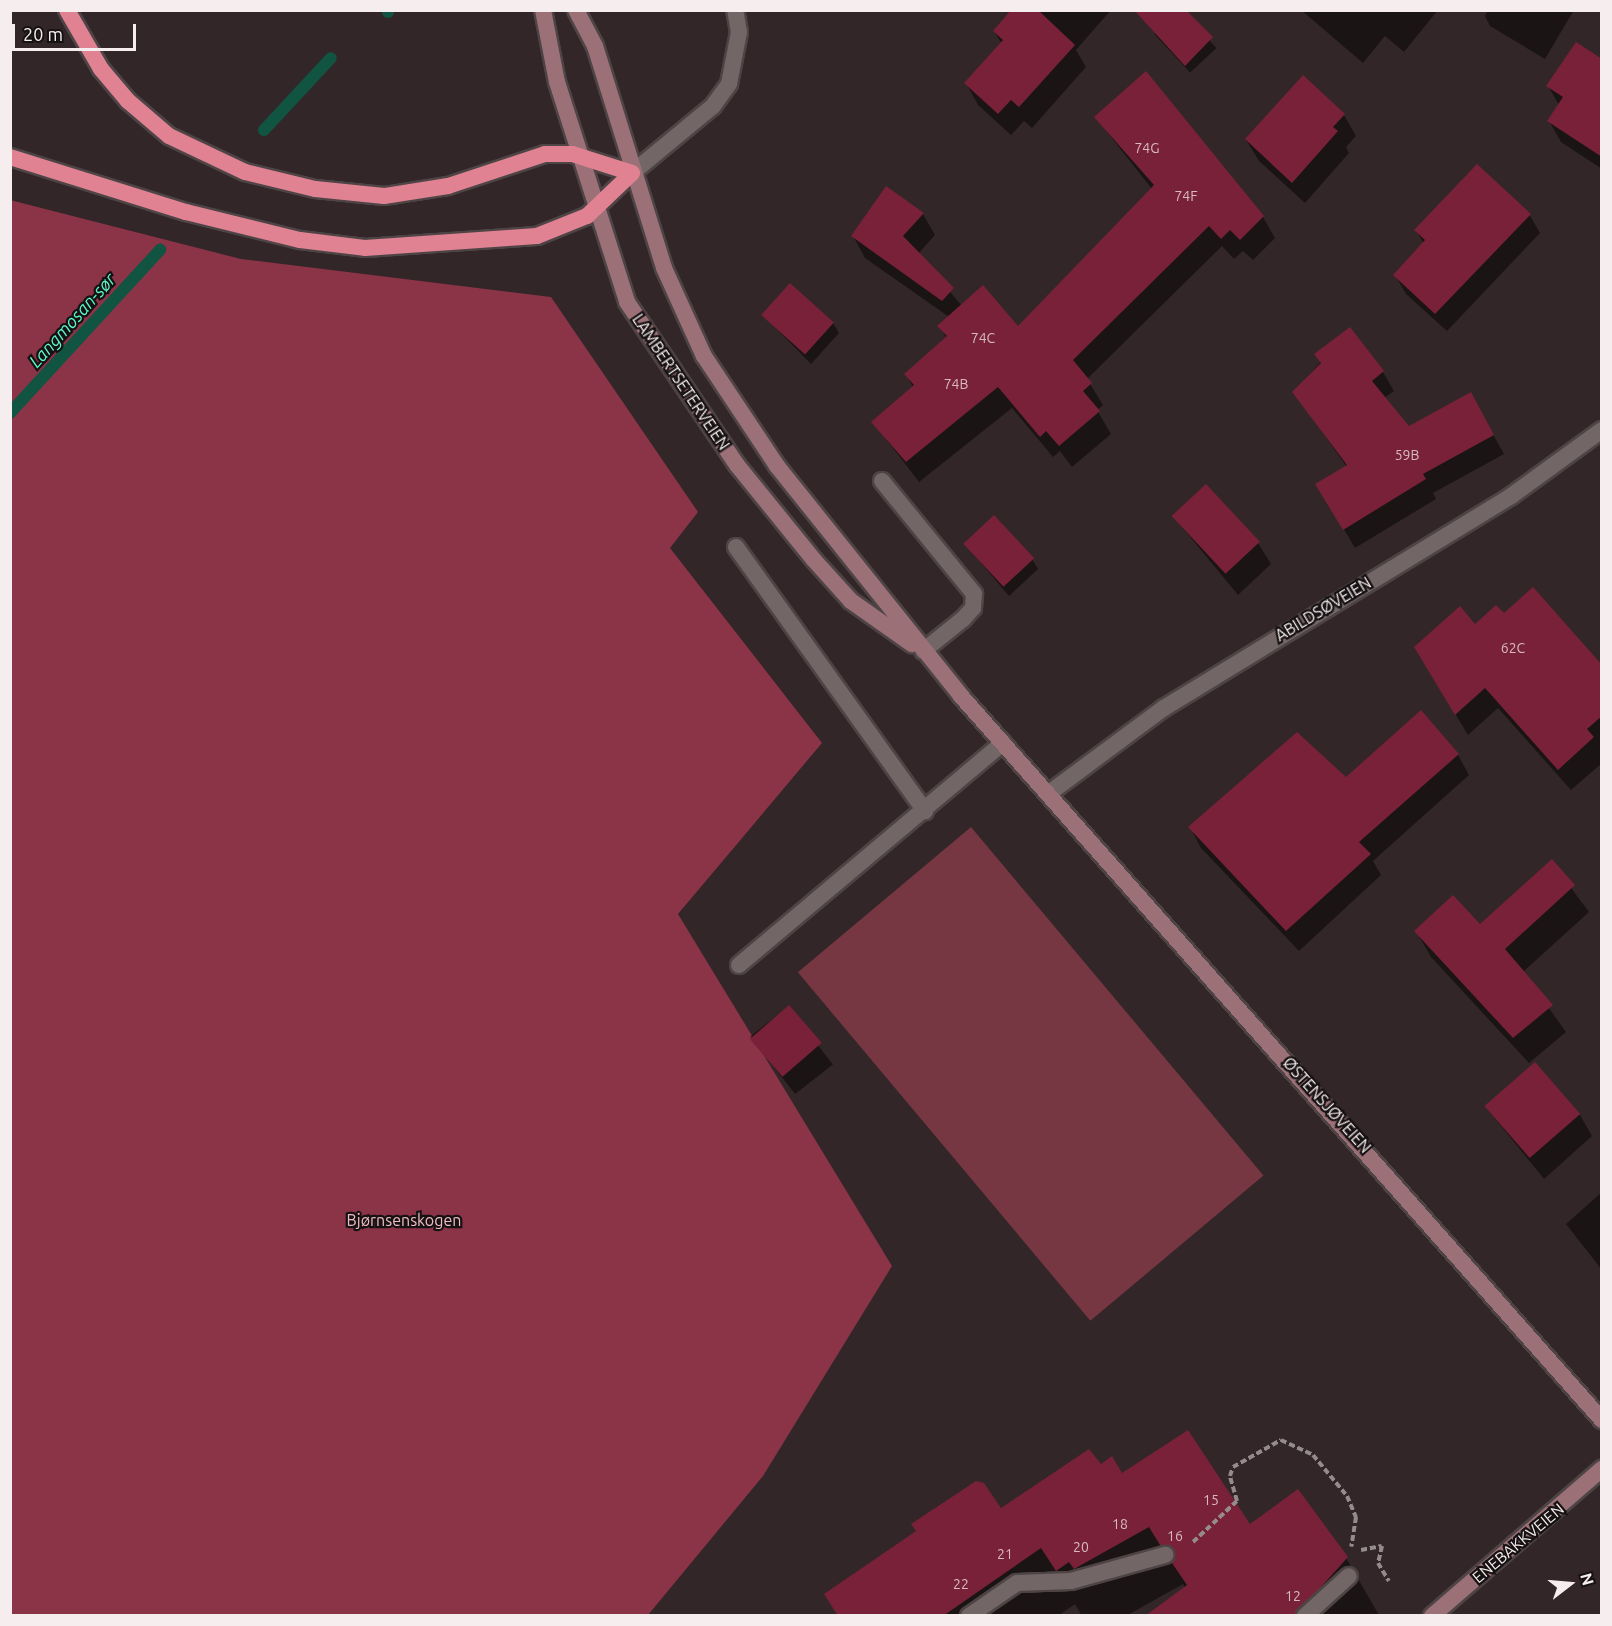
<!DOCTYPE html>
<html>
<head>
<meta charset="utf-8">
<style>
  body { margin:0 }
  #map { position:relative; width:1612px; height:1626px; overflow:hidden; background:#322628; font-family:Ubuntu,sans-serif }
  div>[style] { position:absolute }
  .green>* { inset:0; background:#763642; transform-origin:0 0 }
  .forest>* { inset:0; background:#8b3347 }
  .shadow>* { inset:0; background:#0007; transform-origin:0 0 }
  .stream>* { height:12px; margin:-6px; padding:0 6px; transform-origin:6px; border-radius:6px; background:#115441 }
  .building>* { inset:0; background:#792138; transform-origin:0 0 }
  .path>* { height:4px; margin-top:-2px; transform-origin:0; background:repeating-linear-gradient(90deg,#958b8c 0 6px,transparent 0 9px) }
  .roads { filter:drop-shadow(2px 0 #4e4446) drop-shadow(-2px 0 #4e4446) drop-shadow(0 2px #4e4446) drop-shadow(0 -2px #4e4446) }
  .service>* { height:16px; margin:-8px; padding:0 8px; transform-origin:8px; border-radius:8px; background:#736667 }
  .minor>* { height:16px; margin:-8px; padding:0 8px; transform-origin:8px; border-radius:8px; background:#736667 }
  .secondary>* { height:16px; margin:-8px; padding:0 8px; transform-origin:8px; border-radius:8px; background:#9c7077 }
  .trunk>* { height:16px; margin:-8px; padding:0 8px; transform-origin:8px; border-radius:8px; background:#e08292 }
  span { translate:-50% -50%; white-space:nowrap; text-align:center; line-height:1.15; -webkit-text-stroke:4.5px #161112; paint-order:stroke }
  .number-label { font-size:14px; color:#d6bac0 }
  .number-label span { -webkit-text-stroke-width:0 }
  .street-label { font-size:16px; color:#f5edee }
  .park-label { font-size:16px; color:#f0bcc3 }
  .water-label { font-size:18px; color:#5afbca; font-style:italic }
  .frame { position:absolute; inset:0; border:12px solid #f5edee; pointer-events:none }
  .north { position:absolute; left:1540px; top:1554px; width:60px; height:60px; -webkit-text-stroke:4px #161112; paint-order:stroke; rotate:74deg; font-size:16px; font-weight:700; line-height:24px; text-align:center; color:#f5edee }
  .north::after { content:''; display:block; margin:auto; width:21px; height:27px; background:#f5edee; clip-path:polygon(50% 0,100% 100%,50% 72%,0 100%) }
  .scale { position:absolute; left:12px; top:24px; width:124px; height:27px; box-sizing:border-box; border:3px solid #f5edee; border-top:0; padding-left:8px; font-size:18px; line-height:21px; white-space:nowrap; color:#f5edee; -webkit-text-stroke:4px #161112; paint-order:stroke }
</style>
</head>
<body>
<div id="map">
  <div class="green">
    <div style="left:971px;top:827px;width:455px;height:226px;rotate:50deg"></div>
  </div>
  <div class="forest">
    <div style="clip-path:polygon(10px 200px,241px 259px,551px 297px,698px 512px,670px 548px,822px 743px,678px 914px,892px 1266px,763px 1476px,648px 1615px,11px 1615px)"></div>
  </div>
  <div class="shadow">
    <div style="clip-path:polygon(1013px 10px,1111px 10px,1076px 50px,1086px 67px,1032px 128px,1024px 121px,1011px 135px,978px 105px,966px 83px,1002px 44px,994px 31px)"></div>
    <div style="left:1181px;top:10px;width:52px;height:36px;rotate:47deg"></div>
    <div style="clip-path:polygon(1301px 10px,1438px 10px,1404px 52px,1385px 36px,1363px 63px)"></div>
    <div style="clip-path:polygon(1488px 10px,1574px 10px,1545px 59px,1490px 26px,1485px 16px)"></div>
    <div style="clip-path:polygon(1602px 61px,1602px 169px,1561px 142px,1549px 121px,1559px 105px,1548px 86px)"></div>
    <div style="clip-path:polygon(1344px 115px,1356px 136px,1346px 147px,1349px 153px,1305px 203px,1259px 161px,1246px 140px)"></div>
    <div style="clip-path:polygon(1096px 118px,1263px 217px,1275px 238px,1253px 260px,1243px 251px,1234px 259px,1222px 246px,1087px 379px,1103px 405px,1097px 410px,1111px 434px,1072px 467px,1060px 451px,1053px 457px,1012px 408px,919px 482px,873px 422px,913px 387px,906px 374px,947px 339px,939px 326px,949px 317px,865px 258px,853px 236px,923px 214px,935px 235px,918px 254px,962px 306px,1018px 328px,1152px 189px)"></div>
    <div style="clip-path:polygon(1529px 214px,1540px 233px,1447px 331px,1406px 294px,1395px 275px,1424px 244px,1416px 230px)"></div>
    <div style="clip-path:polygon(763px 315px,833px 323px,839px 333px,811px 364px)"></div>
    <div style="clip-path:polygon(1350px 329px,1383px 372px,1394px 391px,1384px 398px,1408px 428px,1481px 413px,1504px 454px,1433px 493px,1436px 499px,1355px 548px,1317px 484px,1347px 467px,1294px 392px)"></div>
    <div style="clip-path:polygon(1173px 516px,1258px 543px,1271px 564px,1238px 595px)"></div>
    <div style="clip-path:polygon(965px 544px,1032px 559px,1038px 569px,1009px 596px)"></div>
    <div style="clip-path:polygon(1475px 626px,1602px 667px,1602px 763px,1571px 790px,1498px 708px,1468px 735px,1428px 669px)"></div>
    <div style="clip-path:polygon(1458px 755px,1469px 775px,1373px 861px,1381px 875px,1299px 951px,1201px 848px,1190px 827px,1346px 779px)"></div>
    <div style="clip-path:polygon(1551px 861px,1589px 912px,1523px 972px,1566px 1032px,1529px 1063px,1431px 957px,1416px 931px,1480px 926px)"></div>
    <div style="left:788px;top:1007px;width:73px;height:48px;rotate:52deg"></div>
    <div style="clip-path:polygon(1486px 1107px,1580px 1115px,1592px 1136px,1544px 1179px)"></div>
    <div style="clip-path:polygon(1602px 1192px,1602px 1270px,1566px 1224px)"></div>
    <div style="clip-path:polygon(1100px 1466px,1250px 1527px,1346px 1558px,1379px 1615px,1148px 1616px,1185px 1588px,1183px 1584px,1126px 1616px,1082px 1616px,1075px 1604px,1058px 1616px,838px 1616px,1000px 1510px)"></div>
  </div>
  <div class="stream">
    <div style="left:388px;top:12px;width:2px;rotate:-90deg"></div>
    <div style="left:264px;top:130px;width:98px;rotate:-47.1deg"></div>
    <div style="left:10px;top:413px;width:222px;rotate:-47.4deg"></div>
  </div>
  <div class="building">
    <div style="clip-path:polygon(1011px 10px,1038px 10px,1075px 45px,1019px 107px,1011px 100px,998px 114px,964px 83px,1003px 40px,993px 31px)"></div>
    <div style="clip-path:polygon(1134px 10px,1186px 10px,1213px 37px,1185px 66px)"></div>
    <div style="clip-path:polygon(1576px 42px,1602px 59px,1602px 157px,1547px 121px,1563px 97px,1546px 86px)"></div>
    <div style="clip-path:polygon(1146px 71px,1264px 216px,1240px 240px,1230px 230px,1221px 239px,1209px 226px,1073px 360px,1092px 383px,1083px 391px,1100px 411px,1059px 446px,1046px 431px,1040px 437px,998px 387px,906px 462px,871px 422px,914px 385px,904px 374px,947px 336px,937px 326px,983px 285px,1018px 326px,1154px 185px,1094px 117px)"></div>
    <div style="clip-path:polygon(1303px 75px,1345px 114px,1333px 127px,1338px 131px,1292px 183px,1245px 139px)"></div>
    <div style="clip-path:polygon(1477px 164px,1531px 214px,1435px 314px,1393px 275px,1425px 240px,1414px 230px)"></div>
    <div style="clip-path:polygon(886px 186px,924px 213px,903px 236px,954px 288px,942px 301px,851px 236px)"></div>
    <div style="left:790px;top:283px;width:59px;height:43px;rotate:42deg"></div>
    <div style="clip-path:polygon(1350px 327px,1384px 371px,1372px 381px,1409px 426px,1471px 392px,1494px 435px,1423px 474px,1426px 479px,1343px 530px,1315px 484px,1347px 465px,1292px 392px,1321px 363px,1314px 354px)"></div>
    <div style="left:1206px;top:484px;width:79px;height:47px;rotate:47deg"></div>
    <div style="left:994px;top:515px;width:59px;height:42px;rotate:47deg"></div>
    <div style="clip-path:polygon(1533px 587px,1602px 665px,1602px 716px,1587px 729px,1594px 737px,1558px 770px,1485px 688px,1455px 715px,1414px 647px,1460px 606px,1475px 624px,1496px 605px,1504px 613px)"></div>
    <div style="clip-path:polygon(1421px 710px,1459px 754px,1359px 842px,1371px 854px,1286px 931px,1188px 827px,1297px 732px,1346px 777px)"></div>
    <div style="clip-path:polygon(1552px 859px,1575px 885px,1505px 949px,1553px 1005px,1513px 1038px,1414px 931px,1453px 895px,1480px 924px)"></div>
    <div style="left:789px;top:1005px;width:50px;height:52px;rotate:49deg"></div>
    <div style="left:1535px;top:1062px;width:69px;height:67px;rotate:49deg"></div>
    <div style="clip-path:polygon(1188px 1430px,1250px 1524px,1298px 1489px,1348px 1557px,1295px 1616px,1145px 1616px,1187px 1585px,1172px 1563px,1173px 1548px,1160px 1545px,1149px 1527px,1074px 1569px,1069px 1562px,1056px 1571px,1041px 1548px,943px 1616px,838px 1616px,824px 1594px,916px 1531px,911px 1524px,976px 1481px,984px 1483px,1001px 1508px,1089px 1449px,1101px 1464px,1112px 1456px,1122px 1473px)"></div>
  </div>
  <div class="path">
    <div style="left:1193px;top:1542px;width:60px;rotate:-43deg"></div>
    <div style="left:1237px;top:1501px;width:26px;rotate:-106deg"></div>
    <div style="left:1230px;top:1476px;width:9px;rotate:-72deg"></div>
    <div style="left:1233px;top:1467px;width:55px;rotate:-29.4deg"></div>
    <div style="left:1281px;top:1440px;width:35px;rotate:25deg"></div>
    <div style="left:1313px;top:1455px;width:53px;rotate:50.3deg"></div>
    <div style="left:1347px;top:1496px;width:23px;rotate:67deg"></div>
    <div style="left:1356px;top:1517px;width:30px;rotate:99deg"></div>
    <div style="left:1361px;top:1550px;width:21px;rotate:-11deg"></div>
    <div style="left:1382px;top:1546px;width:17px;rotate:103deg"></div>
    <div style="left:1378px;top:1563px;width:21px;rotate:59deg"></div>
  </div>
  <div class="roads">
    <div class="service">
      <div style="left:632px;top:173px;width:105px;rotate:-39.6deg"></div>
      <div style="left:713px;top:106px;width:27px;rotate:-54deg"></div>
      <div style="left:729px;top:84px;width:53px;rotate:-79.1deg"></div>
      <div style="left:739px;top:32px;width:22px;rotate:-100deg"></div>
      <div style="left:882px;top:481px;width:146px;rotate:50.8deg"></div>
      <div style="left:974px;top:594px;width:14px;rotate:94deg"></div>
      <div style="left:973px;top:608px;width:15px;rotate:132deg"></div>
      <div style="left:963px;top:619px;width:51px;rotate:141.3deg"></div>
      <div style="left:736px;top:547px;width:325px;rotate:54.4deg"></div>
      <div style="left:739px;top:965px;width:345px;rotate:-40.1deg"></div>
      <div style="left:969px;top:1616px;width:58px;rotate:-34.5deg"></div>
      <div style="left:1017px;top:1583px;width:54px;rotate:-2.1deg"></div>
      <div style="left:1071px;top:1581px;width:98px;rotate:-15.5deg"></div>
      <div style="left:1305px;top:1616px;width:59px;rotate:-42.3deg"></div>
    </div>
    <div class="minor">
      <div style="left:1048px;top:794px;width:144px;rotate:-36.6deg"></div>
      <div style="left:1164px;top:708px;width:407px;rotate:-31.4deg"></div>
      <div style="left:1511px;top:496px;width:112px;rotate:-36deg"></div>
    </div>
    <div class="secondary">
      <div style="left:543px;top:10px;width:73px;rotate:79deg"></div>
      <div style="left:557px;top:82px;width:231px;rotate:72.3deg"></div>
      <div style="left:627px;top:302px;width:197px;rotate:56deg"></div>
      <div style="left:737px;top:465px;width:122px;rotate:51deg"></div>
      <div style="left:814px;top:560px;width:55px;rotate:47.9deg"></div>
      <div style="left:851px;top:601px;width:75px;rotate:35.2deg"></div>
      <div style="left:576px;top:10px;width:41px;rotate:62.2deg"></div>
      <div style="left:595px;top:46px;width:232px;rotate:72.7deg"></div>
      <div style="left:664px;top:268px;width:97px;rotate:65.6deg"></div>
      <div style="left:704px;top:356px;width:132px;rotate:56.4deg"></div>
      <div style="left:777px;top:466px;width:295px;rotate:51.3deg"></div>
      <div style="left:961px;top:696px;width:967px;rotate:48.48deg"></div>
      <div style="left:1432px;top:1616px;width:225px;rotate:-40.9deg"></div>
    </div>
    <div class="trunk">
      <div style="left:10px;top:157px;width:184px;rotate:17.4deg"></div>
      <div style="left:186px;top:212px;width:117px;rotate:13.8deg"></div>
      <div style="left:300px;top:240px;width:65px;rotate:7deg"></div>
      <div style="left:365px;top:248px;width:172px;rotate:-4deg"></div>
      <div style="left:537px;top:236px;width:54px;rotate:-21.8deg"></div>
      <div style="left:587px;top:216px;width:62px;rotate:-43.7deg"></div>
      <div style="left:632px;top:173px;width:63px;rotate:-162.4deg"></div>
      <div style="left:572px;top:154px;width:27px;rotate:180deg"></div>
      <div style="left:545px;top:154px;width:102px;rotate:161.7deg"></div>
      <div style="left:448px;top:186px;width:65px;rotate:171.1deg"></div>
      <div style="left:384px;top:196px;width:69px;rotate:-174.2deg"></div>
      <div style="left:315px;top:189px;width:72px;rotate:-166.3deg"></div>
      <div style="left:245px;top:172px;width:84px;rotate:-154.7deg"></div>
      <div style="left:169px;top:136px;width:54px;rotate:-139.5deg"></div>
      <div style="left:128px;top:101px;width:42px;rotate:-130.2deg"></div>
      <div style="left:101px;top:69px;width:68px;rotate:-120deg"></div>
    </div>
  </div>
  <div class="number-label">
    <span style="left:1147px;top:148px">74G</span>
    <span style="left:1186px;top:196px">74F</span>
    <span style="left:983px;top:338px">74C</span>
    <span style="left:956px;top:384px">74B</span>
    <span style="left:1407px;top:455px">59B</span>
    <span style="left:1513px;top:648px">62C</span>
    <span style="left:1211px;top:1500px">15</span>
    <span style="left:1120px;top:1524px">18</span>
    <span style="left:1175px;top:1536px">16</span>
    <span style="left:1081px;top:1547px">20</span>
    <span style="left:1005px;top:1554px">21</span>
    <span style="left:961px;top:1584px">22</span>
    <span style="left:1293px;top:1596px">12</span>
  </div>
  <div class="street-label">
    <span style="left:681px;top:382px;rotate:56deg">LAMBERTSETERVEIEN</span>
    <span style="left:1323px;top:609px;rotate:-31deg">ABILDSØVEIEN</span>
    <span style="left:1327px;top:1105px;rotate:48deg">ØSTENSJØVEIEN</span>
    <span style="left:1518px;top:1543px;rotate:-40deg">ENEBAKKVEIEN</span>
  </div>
  <div class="park-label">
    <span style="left:404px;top:1220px">Bjørnsenskogen</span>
  </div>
  <div class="water-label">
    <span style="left:72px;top:320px;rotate:-48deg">Langmosan-sør</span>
  </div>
  <div class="frame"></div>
  <div class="north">N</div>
  <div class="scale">20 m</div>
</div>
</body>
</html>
